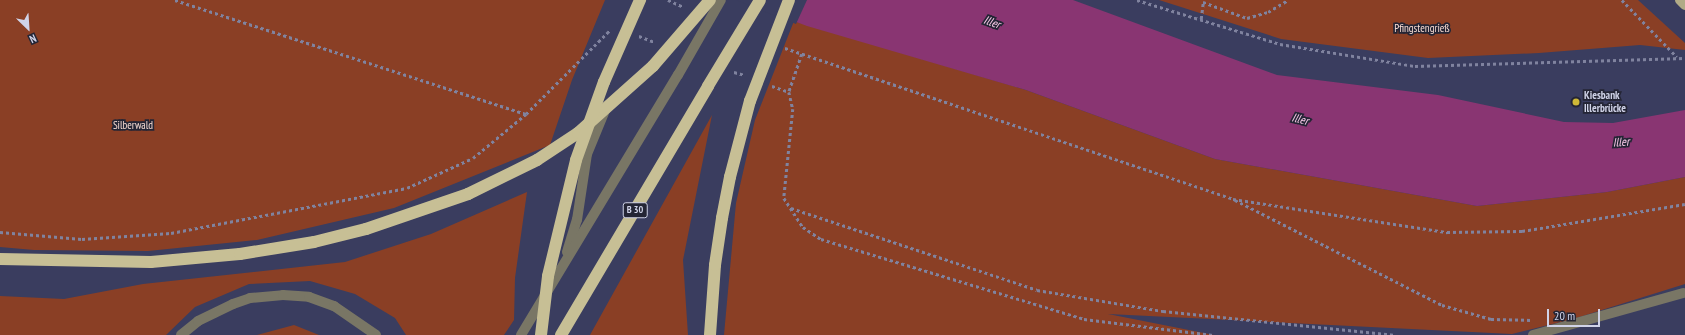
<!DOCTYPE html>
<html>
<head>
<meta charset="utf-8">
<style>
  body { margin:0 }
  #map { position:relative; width:1685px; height:335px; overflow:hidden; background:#3a3d5f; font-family:"PT Sans Narrow",sans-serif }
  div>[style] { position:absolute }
  .green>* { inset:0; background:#8a3f25 }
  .water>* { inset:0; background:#893572 }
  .pier>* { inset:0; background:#3a3d5f }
  .path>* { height:2.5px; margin-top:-1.25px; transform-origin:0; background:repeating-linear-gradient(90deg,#80839f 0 3px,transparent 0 6px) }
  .minor>* { height:10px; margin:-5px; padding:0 5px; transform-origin:5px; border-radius:5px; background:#797665 }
  .major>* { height:10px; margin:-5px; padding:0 5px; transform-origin:5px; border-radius:5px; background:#b1ab87 }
  .highway>* { height:12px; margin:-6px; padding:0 6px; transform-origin:6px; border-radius:6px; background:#c7bf95 }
  .minor-bridge>* { height:10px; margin:-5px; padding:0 5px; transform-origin:5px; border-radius:5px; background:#797665 }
  .highway-bridge>* { height:12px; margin:-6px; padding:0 6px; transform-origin:6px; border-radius:6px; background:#c7bf95 }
  .dots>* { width:11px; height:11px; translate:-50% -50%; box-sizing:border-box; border:2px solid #242535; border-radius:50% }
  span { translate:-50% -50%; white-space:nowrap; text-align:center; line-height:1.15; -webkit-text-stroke:3.5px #242535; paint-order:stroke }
  .shield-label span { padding:1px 3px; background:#242535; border:1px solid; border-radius:3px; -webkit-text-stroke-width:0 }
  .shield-label { font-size:10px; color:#d0d3e8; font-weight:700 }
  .park-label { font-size:11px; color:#f8dcd3 }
  .poi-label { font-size:11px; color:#d0d3e8; font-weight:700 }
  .left { translate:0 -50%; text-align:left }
  .water-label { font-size:12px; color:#fbcbea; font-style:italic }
  .north { position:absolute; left:8px; top:8px; width:40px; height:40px; -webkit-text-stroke:3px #242535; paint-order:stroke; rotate:155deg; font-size:11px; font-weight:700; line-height:16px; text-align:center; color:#d0d3e8 }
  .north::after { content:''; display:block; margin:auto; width:14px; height:18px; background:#d0d3e8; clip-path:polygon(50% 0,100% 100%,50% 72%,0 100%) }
  .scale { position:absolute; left:1547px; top:309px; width:53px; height:18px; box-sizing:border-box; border:2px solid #d0d3e8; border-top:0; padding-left:5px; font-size:12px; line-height:14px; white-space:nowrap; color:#d0d3e8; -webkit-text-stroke:3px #242535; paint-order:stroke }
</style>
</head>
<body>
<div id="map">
  <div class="green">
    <div style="clip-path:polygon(0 0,605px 0,572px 80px,550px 145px,394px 208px,257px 240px,148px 251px,34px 250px,0 247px)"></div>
    <div style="clip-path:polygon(1159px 0,1638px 0,1685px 43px,1685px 50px,1640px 45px,1539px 53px,1428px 58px,1281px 39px)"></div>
    <div style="clip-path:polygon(794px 21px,1026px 90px,1215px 159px,1477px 206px,1607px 192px,1685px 177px,1685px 284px,1573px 319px,1512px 334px,1108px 314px,1214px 335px,724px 335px,736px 203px,755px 120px)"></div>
    <div style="clip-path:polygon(712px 115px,683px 260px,688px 335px,590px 335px)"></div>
    <div style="clip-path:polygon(527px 192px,515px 278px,514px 320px,504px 335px,406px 335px,395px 318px,355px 294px,310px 281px,249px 284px,195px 307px,166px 335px,0 335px,0 296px,64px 299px,143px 284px,345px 262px,431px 234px)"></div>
    <div style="clip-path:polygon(294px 325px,319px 335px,257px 335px)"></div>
  </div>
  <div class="water">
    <div style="clip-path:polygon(738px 0,1073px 0,1277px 75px,1438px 95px,1564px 122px,1613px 123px,1685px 110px,1685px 177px,1607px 192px,1477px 206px,1215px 159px,1026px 90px,807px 26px)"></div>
  </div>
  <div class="pier">
    <div style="clip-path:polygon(736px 0,807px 0,796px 24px)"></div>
  </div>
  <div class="path">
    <div style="left:175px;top:0;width:369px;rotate:18deg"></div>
    <div style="left:668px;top:0;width:17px;rotate:24deg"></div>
    <div style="left:1137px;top:0;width:150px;rotate:17.1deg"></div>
    <div style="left:1280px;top:44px;width:137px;rotate:9.3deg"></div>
    <div style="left:1415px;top:66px;width:270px;rotate:-1.7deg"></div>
    <div style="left:1622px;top:0;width:79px;rotate:46deg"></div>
    <div style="left:1201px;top:19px;width:17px;rotate:-83deg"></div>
    <div style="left:1203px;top:2px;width:47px;rotate:20deg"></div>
    <div style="left:1247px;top:18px;width:22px;rotate:-16deg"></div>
    <div style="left:1268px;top:12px;width:23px;rotate:-31deg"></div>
    <div style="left:639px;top:36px;width:17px;rotate:21deg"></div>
    <div style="left:785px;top:48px;width:473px;rotate:18.6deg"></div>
    <div style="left:1233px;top:199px;width:217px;rotate:8.8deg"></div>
    <div style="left:1447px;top:232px;width:75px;rotate:-0.8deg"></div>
    <div style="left:1522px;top:231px;width:165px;rotate:-9.4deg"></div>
    <div style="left:802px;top:54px;width:40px;rotate:108.9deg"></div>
    <div style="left:789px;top:92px;width:17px;rotate:77deg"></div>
    <div style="left:793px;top:109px;width:89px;rotate:95.8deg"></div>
    <div style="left:784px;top:198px;width:35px;rotate:57deg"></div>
    <div style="left:803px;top:227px;width:22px;rotate:34deg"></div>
    <div style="left:821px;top:239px;width:275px;rotate:16.9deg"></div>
    <div style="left:1084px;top:319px;width:130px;rotate:7.1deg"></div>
    <div style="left:734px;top:72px;width:11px;rotate:15deg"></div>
    <div style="left:772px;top:86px;width:18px;rotate:19deg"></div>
    <div style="left:1235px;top:200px;width:232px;rotate:26.9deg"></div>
    <div style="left:1442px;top:305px;width:51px;rotate:15.9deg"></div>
    <div style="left:1491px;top:319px;width:40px;rotate:1.4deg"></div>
    <div style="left:791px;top:208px;width:259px;rotate:18.4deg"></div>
    <div style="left:1037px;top:290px;width:128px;rotate:9.5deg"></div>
    <div style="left:1163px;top:311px;width:234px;rotate:5.9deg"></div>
    <div style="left:0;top:232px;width:82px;rotate:4.9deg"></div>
    <div style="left:82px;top:239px;width:89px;rotate:-3.9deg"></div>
    <div style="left:171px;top:233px;width:240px;rotate:-10.8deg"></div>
    <div style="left:407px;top:188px;width:72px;rotate:-24.4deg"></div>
    <div style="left:473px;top:158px;width:69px;rotate:-39.7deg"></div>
    <div style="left:526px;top:114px;width:119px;rotate:-45deg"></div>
  </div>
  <div class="minor">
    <div style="left:567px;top:252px;width:34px;rotate:-73deg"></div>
    <div style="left:577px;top:220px;width:67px;rotate:-81.4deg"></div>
    <div style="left:587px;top:154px;width:50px;rotate:-67.6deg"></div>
    <div style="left:181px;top:335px;width:22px;rotate:-39deg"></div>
    <div style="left:198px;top:321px;width:39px;rotate:-26deg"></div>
    <div style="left:233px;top:304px;width:18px;rotate:-19deg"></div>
    <div style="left:250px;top:298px;width:33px;rotate:-5deg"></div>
    <div style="left:283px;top:295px;width:26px;rotate:4deg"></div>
    <div style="left:309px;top:297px;width:27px;rotate:20deg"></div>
    <div style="left:334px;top:306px;width:51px;rotate:34.6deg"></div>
    <div style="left:521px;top:335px;width:304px;rotate:-58.9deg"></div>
    <div style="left:1533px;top:335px;width:156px;rotate:-15.6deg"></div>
  </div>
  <div class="major">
    <div style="left:1680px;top:0;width:7px;rotate:45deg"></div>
  </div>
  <div class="highway">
    <div style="left:0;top:259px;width:151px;rotate:1.1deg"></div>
    <div style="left:151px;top:262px;width:89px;rotate:-5.1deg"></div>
    <div style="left:240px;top:254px;width:75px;rotate:-9.2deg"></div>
    <div style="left:314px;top:242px;width:54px;rotate:-14deg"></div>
    <div style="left:366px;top:229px;width:108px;rotate:-18.9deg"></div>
    <div style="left:468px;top:194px;width:77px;rotate:-26.2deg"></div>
    <div style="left:537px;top:160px;width:49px;rotate:-33.4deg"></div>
    <div style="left:578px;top:133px;width:101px;rotate:-41.8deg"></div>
    <div style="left:561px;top:335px;width:289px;rotate:-59.4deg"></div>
    <div style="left:710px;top:335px;width:70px;rotate:-85.9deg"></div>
    <div style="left:715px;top:265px;width:48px;rotate:-81.5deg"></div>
    <div style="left:722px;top:218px;width:42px;rotate:-79deg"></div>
    <div style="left:730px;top:177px;width:79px;rotate:-75.3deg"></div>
  </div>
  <div class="minor-bridge">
    <div style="left:678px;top:75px;width:86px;rotate:-60.2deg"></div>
  </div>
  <div class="highway-bridge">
    <div style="left:653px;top:66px;width:87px;rotate:-49.2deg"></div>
    <div style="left:708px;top:86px;width:100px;rotate:-58.8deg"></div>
    <div style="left:750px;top:101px;width:108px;rotate:-68.9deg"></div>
    <div style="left:541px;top:335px;width:59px;rotate:-83.2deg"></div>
    <div style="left:548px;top:276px;width:119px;rotate:-76.4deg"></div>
    <div style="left:576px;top:160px;width:83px;rotate:-70.3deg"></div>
    <div style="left:604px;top:82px;width:90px;rotate:-66.3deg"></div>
  </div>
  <div class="dots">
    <div style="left:1576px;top:102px;background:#ceb837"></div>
  </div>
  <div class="shield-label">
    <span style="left:635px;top:210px">B 30</span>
  </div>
  <div class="park-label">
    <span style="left:1422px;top:28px">Pfingstengrieß</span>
    <span style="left:133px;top:125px">Silberwald</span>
  </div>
  <div class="poi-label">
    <span class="left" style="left:1584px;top:102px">Kiesbank<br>Illerbrücke</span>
  </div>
  <div class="water-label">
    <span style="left:992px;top:22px;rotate:20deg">Iller</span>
    <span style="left:1300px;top:119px;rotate:14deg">Iller</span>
    <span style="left:1621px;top:142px;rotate:-4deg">Iller</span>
  </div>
  <div class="north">N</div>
  <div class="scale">20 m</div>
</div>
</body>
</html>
